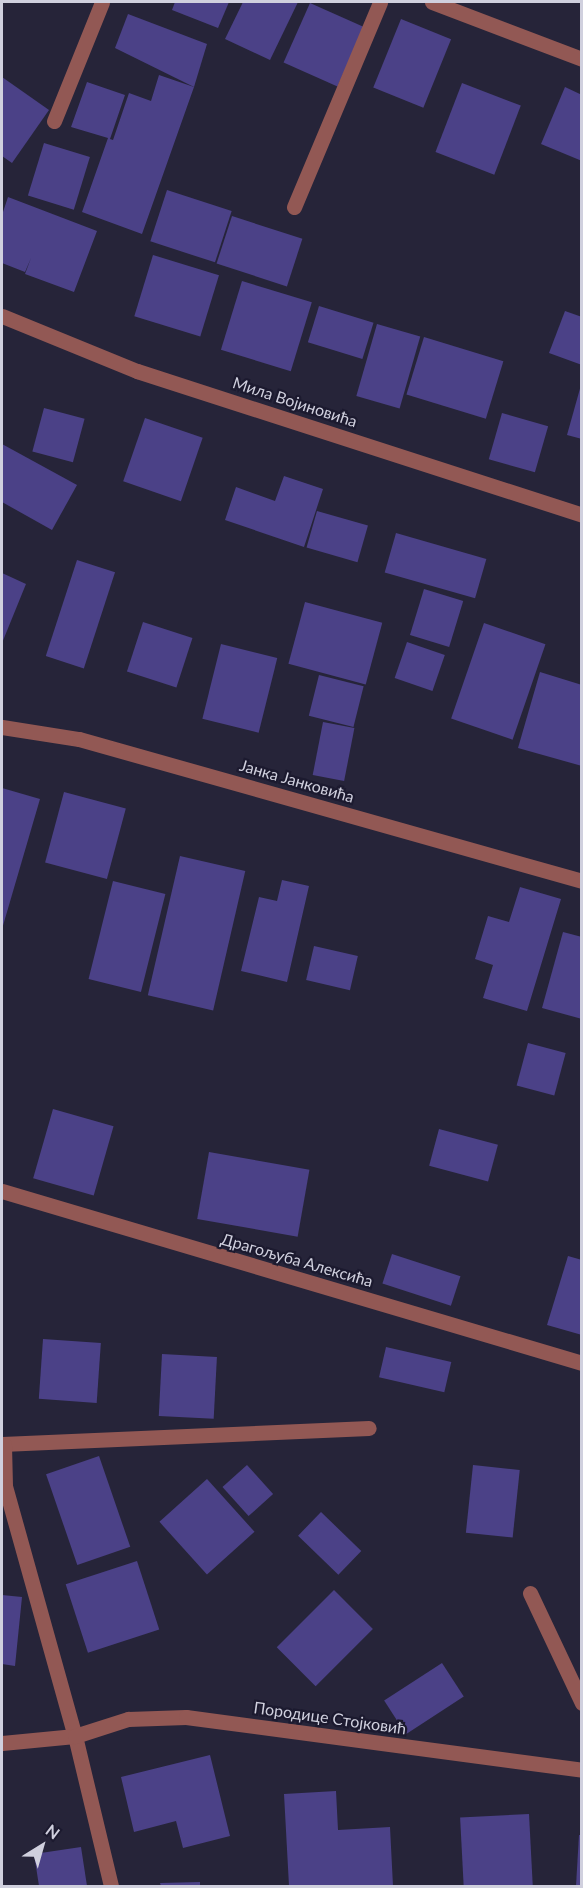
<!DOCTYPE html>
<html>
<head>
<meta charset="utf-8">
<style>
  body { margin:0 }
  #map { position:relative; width:583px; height:1888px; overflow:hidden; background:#262439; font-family:Lato,sans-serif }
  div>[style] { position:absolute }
  .building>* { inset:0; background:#4b4187; transform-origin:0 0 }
  .minor>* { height:15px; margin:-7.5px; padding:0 7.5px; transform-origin:7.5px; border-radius:7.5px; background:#925854 }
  span { translate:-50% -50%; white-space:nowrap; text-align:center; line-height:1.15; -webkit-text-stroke:4.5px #1c1a2f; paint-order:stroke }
  .street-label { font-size:16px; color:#d0d0de }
  .frame { position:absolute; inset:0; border:3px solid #d0d0de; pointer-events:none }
  .north { position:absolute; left:12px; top:1816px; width:60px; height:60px; -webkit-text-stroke:4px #1c1a2f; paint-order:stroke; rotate:37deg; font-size:16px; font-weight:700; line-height:24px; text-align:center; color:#d0d0de }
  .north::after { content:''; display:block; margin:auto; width:21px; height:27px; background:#d0d0de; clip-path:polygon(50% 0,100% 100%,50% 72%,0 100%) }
</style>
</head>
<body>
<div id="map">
  <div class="building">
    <div style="clip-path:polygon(175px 2px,229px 2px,218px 28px,172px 10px)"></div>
    <div style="clip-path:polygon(243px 2px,298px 2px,270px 60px,225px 39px)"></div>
    <div style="left:310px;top:3px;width:59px;height:65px;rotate:24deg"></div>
    <div style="clip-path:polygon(128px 14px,207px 44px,194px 87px,115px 48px)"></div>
    <div style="left:401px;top:19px;width:54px;height:74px;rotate:22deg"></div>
    <div style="clip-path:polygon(159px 75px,194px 87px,142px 234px,82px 212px,108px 138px,71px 127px,87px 82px,125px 95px,110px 139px,113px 140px,129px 93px,151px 101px)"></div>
    <div style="clip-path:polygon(2px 77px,49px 110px,12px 163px,2px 156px)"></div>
    <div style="left:462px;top:83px;width:63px;height:74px;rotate:21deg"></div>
    <div style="clip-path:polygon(565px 87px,582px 95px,582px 161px,541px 144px)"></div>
    <div style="left:44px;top:143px;width:48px;height:55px;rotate:17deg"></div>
    <div style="left:167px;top:190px;width:68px;height:54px;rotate:18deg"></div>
    <div style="clip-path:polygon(8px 197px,97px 231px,74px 292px,25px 274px,31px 258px,25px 272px,2px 263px,2px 215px)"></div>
    <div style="left:232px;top:216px;width:74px;height:50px;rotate:18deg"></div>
    <div style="left:153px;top:255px;width:69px;height:64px;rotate:17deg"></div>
    <div style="left:242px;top:281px;width:73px;height:72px;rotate:17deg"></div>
    <div style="left:319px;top:306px;width:57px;height:38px;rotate:17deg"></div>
    <div style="clip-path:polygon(565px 311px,582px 317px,582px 365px,549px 353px)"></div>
    <div style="left:377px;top:324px;width:45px;height:75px;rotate:16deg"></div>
    <div style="left:424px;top:337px;width:83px;height:60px;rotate:17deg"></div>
    <div style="clip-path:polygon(581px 385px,582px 385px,582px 439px,567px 435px)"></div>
    <div style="left:44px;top:408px;width:42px;height:45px;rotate:15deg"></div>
    <div style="left:502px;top:413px;width:48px;height:48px;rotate:16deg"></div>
    <div style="left:145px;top:418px;width:61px;height:67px;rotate:19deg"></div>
    <div style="clip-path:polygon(2px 444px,77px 485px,52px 530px,2px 502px)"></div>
    <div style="clip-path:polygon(284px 476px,323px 489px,304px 547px,225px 520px,236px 487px,275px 501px)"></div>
    <div style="left:317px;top:511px;width:53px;height:38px;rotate:16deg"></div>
    <div style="left:396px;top:533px;width:94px;height:41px;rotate:16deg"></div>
    <div style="left:77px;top:560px;width:40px;height:101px;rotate:18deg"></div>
    <div style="clip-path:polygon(2px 573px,26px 584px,2px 643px)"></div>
    <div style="left:424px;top:589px;width:41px;height:48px;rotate:17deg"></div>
    <div style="left:305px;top:602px;width:80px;height:64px;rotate:15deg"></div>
    <div style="left:143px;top:622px;width:52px;height:52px;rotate:18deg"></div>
    <div style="left:484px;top:623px;width:65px;height:101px;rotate:19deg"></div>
    <div style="left:407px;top:642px;width:40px;height:38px;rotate:19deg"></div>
    <div style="left:221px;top:644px;width:58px;height:77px;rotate:14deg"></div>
    <div style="clip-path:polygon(540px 672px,582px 685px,582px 766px,518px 748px)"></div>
    <div style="left:319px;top:675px;width:46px;height:42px;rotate:14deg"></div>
    <div style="left:323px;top:722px;width:32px;height:54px;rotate:11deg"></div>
    <div style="clip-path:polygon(2px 788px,40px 799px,2px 929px)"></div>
    <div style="left:64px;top:792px;width:64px;height:73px;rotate:15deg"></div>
    <div style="left:180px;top:856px;width:67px;height:143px;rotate:13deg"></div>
    <div style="clip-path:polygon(282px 880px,309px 886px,287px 982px,241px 971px,259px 897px,277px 901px)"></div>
    <div style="left:113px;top:881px;width:54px;height:101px;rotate:14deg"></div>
    <div style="clip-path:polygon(520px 887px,561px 899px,527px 1011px,483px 998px,493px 965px,475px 959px,488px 916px,509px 922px)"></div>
    <div style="clip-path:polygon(563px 932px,582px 937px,582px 1019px,542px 1008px)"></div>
    <div style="left:314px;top:946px;width:45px;height:35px;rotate:13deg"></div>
    <div style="left:528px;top:1043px;width:39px;height:44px;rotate:15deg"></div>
    <div style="left:53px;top:1109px;width:63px;height:72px;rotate:16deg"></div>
    <div style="left:439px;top:1129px;width:61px;height:38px;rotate:15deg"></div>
    <div style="left:209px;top:1152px;width:102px;height:68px;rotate:10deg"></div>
    <div style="left:392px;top:1254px;width:72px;height:31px;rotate:18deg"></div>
    <div style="clip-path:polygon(568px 1256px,582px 1260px,582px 1335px,547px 1325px)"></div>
    <div style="left:43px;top:1339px;width:58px;height:60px;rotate:4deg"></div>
    <div style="left:386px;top:1347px;width:67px;height:31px;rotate:13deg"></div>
    <div style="left:162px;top:1354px;width:55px;height:62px;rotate:3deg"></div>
    <div style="left:99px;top:1456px;width:96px;height:56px;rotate:71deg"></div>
    <div style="left:247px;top:1465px;width:39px;height:33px;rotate:48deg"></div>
    <div style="left:473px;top:1465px;width:47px;height:68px;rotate:6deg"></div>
    <div style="left:207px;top:1479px;width:71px;height:64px;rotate:48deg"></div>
    <div style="left:321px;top:1512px;width:56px;height:33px;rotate:44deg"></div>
    <div style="left:137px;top:1561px;width:72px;height:75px;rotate:72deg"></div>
    <div style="left:334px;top:1590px;width:55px;height:81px;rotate:45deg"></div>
    <div style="clip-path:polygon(2px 1595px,22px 1597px,15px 1666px,2px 1664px)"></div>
    <div style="left:442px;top:1663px;width:40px;height:69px;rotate:57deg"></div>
    <div style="clip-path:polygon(210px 1755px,230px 1836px,183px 1848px,176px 1821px,134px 1832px,121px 1777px)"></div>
    <div style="clip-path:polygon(336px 1791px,338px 1830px,390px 1827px,393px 1886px,289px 1886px,284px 1794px)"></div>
    <div style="left:529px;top:1814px;width:72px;height:69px;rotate:87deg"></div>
    <div style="clip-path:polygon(579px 1835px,582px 1835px,582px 1886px,576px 1886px)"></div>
    <div style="clip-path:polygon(81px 1847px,87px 1886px,39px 1886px,34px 1854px)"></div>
    <div style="clip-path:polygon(200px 1882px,200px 1886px,161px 1886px,160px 1883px)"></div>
  </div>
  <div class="minor">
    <div style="left:432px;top:2px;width:160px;rotate:20.8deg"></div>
    <div style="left:54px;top:121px;width:128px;rotate:-68deg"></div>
    <div style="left:294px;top:207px;width:222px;rotate:-67.2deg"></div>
    <div style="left:2px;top:316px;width:146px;rotate:22.2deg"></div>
    <div style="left:137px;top:371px;width:468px;rotate:17.9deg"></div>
    <div style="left:2px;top:727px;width:78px;rotate:8.9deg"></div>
    <div style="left:79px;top:739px;width:523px;rotate:15.76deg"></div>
    <div style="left:2px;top:1191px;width:605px;rotate:16.52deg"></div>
    <div style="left:2px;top:1444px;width:367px;rotate:-2.5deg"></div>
    <div style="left:4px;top:1445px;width:41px;rotate:88.6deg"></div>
    <div style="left:5px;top:1486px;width:260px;rotate:74.4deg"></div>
    <div style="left:75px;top:1736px;width:154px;rotate:76.5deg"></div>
    <div style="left:530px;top:1593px;width:122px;rotate:64.7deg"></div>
    <div style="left:2px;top:1743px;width:73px;rotate:-5.5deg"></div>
    <div style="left:75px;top:1736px;width:56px;rotate:-17.8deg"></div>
    <div style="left:128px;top:1719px;width:58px;rotate:-2deg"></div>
    <div style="left:186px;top:1717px;width:400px;rotate:7.6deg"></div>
  </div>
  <div class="street-label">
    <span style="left:295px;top:402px;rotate:18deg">Мила Војиновића</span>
    <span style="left:297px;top:781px;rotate:16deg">Јанка Јанковића</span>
    <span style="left:297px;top:1260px;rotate:16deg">Драгољуба Алексића</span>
    <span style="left:330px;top:1718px;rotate:8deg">Породице Стојковић</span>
  </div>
  <div class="frame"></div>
  <div class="north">N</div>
</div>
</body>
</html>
